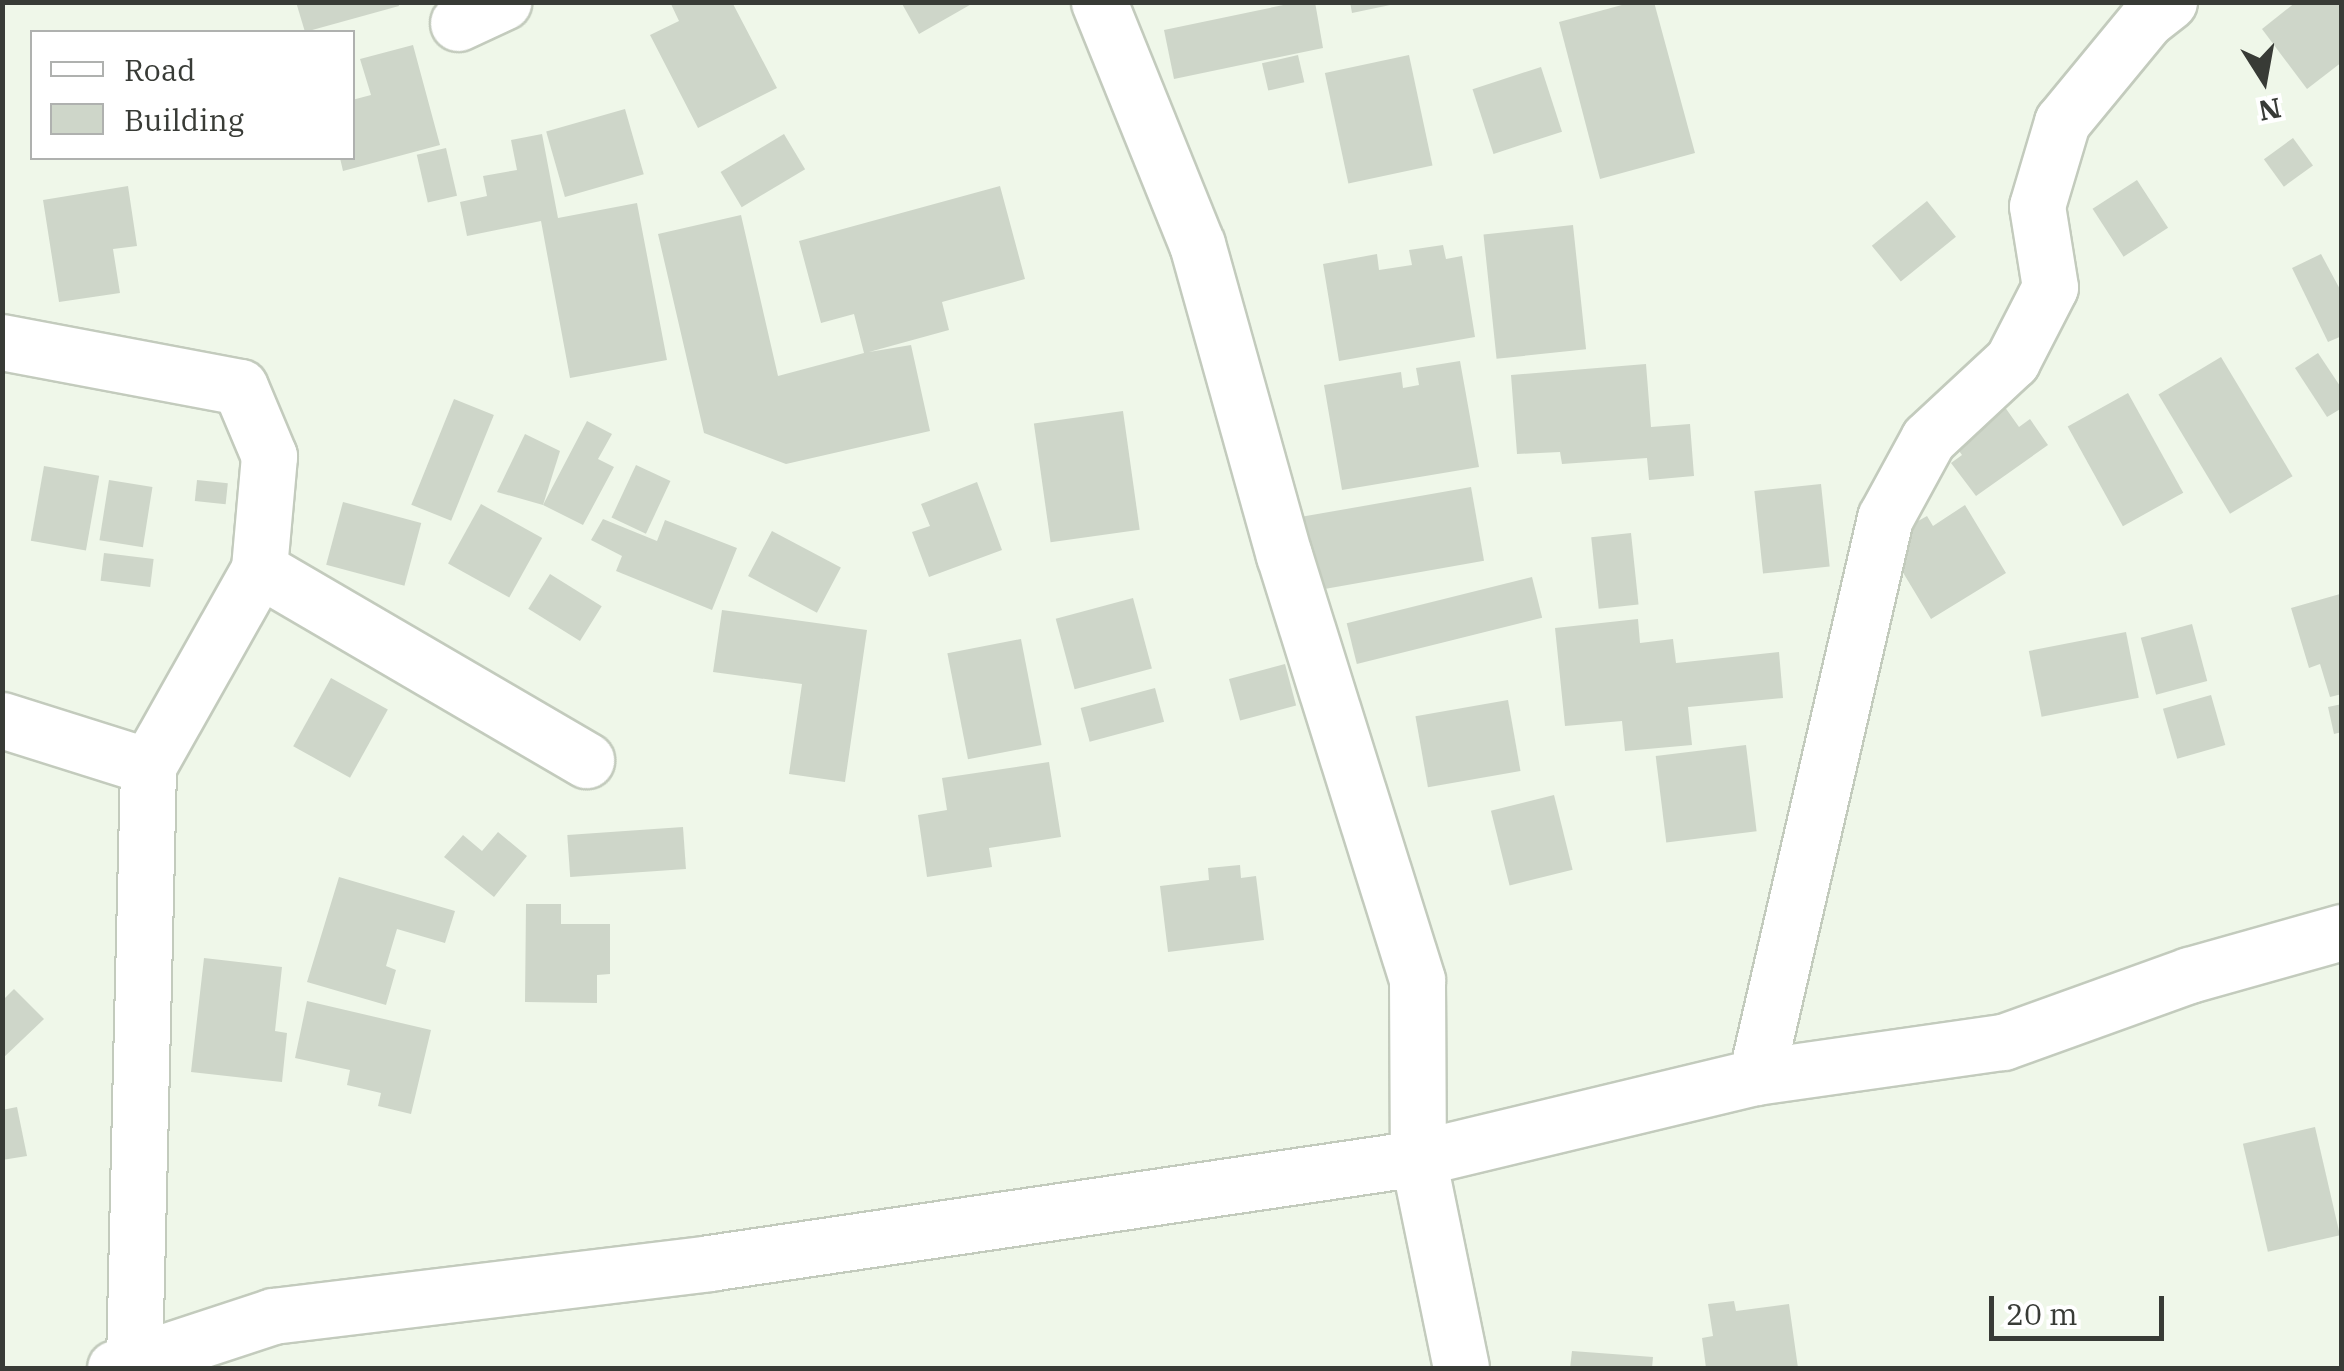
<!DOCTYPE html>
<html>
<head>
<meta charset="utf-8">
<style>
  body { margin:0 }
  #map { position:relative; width:2344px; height:1371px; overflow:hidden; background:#eff7e9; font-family:"IBM Plex Serif",serif }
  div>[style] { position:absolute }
  .building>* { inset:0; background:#ced6c9; transform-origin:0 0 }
  .roads { filter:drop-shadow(2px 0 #c3cbbd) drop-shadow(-2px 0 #c3cbbd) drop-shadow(0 2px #c3cbbd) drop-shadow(0 -2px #c3cbbd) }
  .minor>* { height:55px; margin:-27.5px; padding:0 27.5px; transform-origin:27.5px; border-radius:27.5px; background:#fff }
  span { translate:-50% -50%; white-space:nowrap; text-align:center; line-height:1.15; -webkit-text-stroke:8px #fff; paint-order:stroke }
  .frame { position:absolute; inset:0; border:5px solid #383b36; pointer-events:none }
  .legend { position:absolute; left:30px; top:30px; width:325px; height:130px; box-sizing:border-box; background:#fff; border:2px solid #afb1af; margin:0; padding:12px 18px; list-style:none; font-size:30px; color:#383b36 }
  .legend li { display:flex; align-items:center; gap:20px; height:50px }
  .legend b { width:50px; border:2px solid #afb1af }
  .north { position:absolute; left:2214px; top:30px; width:100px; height:100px; -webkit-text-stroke:8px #fff; paint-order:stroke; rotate:169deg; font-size:28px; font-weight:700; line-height:40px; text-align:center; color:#383b36 }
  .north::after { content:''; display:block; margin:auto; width:35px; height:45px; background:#383b36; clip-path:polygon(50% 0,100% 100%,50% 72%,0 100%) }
  .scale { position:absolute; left:1989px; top:1296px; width:175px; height:45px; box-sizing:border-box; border:5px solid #383b36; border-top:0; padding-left:12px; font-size:30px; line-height:35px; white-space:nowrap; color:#383b36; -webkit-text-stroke:8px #fff; paint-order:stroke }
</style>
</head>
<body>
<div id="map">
  <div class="building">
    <div style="clip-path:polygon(296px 2px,398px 2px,399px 6px,305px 32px)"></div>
    <div style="clip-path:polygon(670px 2px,732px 2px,777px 88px,698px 128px,650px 35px,679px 21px)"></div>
    <div style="clip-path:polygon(901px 2px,975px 2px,919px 34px)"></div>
    <div style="clip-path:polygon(1298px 2px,1315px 2px,1323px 48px,1174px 79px,1164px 30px)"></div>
    <div style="clip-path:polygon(1350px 2px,1395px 2px,1395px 4px,1352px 13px)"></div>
    <div style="clip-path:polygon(1633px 2px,1654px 2px,1695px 153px,1600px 179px,1559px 22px)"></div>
    <div style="clip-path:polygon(2296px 2px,2342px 2px,2342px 62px,2307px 89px,2262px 29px)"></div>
    <div style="clip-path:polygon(413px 45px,440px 145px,343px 171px,340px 158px,352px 158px,352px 100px,371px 95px,360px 59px)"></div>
    <div style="left:1298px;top:55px;width:28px;height:37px;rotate:77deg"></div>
    <div style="left:1409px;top:55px;width:113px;height:86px;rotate:78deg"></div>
    <div style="left:1541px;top:67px;width:68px;height:72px;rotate:72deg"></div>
    <div style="left:625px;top:109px;width:68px;height:82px;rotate:74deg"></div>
    <div style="clip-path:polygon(542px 134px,558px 218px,637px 203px,667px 360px,570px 378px,541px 221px,467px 236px,460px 202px,487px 196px,483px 176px,517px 170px,511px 140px)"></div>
    <div style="left:784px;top:134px;width:41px;height:74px;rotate:59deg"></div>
    <div style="left:2293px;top:138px;width:34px;height:36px;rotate:54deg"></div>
    <div style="left:446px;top:148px;width:49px;height:30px;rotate:77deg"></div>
    <div style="left:2137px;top:180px;width:57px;height:53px;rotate:57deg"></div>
    <div style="clip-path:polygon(128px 186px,137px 246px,113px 249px,120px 293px,59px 302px,43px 200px)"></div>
    <div style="clip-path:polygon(1000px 186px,1025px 279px,942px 302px,949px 330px,869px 352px,911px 345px,930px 431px,786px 464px,704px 433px,658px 234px,741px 215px,778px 376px,864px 353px,854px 314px,821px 323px,799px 241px)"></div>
    <div style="left:1927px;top:201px;width:46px;height:71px;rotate:51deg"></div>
    <div style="left:1573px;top:225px;width:125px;height:90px;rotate:84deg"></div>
    <div style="clip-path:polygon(1443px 245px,1446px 259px,1462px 256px,1475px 337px,1339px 361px,1323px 264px,1377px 254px,1379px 270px,1412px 265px,1409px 250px)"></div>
    <div style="clip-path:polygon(2321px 254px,2342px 293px,2342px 336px,2328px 342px,2292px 268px)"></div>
    <div style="clip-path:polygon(2318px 353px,2342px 389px,2342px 408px,2327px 417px,2295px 368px)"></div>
    <div style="left:2221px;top:357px;width:139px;height:73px;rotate:59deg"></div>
    <div style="clip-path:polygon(1460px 361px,1479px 467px,1342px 490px,1324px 385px,1401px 372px,1403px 388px,1419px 385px,1416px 368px)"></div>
    <div style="clip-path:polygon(1646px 364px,1651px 427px,1690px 424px,1694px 476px,1649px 480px,1647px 458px,1562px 464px,1560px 452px,1517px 454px,1511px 375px)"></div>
    <div style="left:2128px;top:393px;width:114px;height:69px;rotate:61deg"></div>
    <div style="left:454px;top:399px;width:43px;height:114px;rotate:22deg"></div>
    <div style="clip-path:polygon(2002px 403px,2019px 427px,2030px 419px,2048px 445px,1976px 496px,1951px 463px,1962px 455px,1951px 440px)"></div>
    <div style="left:1123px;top:411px;width:120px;height:90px;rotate:82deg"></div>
    <div style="clip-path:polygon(587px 421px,612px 434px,598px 459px,614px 467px,583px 525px,543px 505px)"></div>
    <div style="clip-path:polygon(525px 434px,560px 451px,543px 505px,497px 492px)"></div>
    <div style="left:636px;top:465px;width:38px;height:58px;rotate:25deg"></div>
    <div style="left:44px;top:466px;width:56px;height:76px;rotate:10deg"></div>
    <div style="left:109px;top:480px;width:44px;height:61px;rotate:9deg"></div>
    <div style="left:197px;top:480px;width:31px;height:21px;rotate:6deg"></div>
    <div style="clip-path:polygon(977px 482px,1002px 550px,929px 577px,912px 532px,930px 526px,921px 504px)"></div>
    <div style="left:1821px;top:484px;width:83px;height:67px;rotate:84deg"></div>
    <div style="left:1471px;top:487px;width:75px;height:172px;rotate:80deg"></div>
    <div style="left:343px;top:502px;width:81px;height:65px;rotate:15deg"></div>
    <div style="left:481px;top:504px;width:70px;height:68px;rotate:29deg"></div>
    <div style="clip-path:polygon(1965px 505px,2006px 573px,1931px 619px,1890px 551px,1909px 539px,1904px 529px,1927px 516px,1933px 526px)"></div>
    <div style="clip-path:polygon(603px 519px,657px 541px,665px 520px,737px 548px,712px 610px,616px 571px,622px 556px,591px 540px)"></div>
    <div style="left:772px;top:531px;width:78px;height:51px;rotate:28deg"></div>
    <div style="left:1631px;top:533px;width:72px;height:40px;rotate:84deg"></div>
    <div style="left:104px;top:553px;width:50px;height:28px;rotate:7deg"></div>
    <div style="left:550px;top:574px;width:61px;height:41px;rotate:32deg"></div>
    <div style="left:1532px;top:577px;width:42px;height:191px;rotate:76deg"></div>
    <div style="clip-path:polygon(2340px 594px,2342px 694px,2330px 697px,2320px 664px,2309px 668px,2291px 608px)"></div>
    <div style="left:1133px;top:598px;width:73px;height:80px;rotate:75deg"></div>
    <div style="clip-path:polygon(722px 610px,867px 630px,845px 782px,789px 774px,802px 684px,713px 672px)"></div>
    <div style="clip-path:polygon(1638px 619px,1640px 643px,1673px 639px,1676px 663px,1779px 652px,1783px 698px,1688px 707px,1692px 745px,1625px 751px,1622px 721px,1565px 726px,1555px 628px)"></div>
    <div style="left:2192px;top:624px;width:59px;height:53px;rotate:75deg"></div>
    <div style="left:2126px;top:632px;width:67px;height:99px;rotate:79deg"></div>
    <div style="left:1021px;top:639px;width:108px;height:75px;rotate:79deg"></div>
    <div style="left:1285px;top:664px;width:43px;height:58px;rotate:75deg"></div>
    <div style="left:331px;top:678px;width:65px;height:78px;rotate:29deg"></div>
    <div style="left:1155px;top:688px;width:35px;height:77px;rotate:75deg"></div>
    <div style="left:2211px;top:695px;width:52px;height:50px;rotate:74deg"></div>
    <div style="left:1508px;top:700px;width:72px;height:94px;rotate:80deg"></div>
    <div style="clip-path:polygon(2342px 704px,2342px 732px,2334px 734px,2328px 707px)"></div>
    <div style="left:1746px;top:745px;width:87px;height:91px;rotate:83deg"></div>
    <div style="clip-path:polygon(1049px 762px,1061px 837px,989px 848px,992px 867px,927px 877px,918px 815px,947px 810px,942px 778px)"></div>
    <div style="left:1554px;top:795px;width:77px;height:65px;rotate:76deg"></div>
    <div style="left:683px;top:827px;width:42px;height:116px;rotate:86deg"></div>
    <div style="clip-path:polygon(498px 832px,527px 856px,494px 897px,444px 857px,463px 835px,482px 851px)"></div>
    <div style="clip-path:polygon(1240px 865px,1241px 878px,1256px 876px,1264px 940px,1168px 952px,1160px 886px,1209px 880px,1208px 868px)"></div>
    <div style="clip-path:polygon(339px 877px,455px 911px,445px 943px,397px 929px,386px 966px,396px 970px,386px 1005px,307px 982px)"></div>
    <div style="clip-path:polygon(526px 904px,561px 904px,561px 924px,610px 924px,610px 974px,597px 975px,597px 1003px,525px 1002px)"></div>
    <div style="clip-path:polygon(204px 958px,282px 967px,275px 1031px,287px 1033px,282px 1082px,191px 1072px)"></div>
    <div style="clip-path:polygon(14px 989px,44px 1019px,2px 1059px,2px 1001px)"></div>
    <div style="clip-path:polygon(307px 1001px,431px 1030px,411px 1114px,378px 1106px,381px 1093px,347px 1085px,350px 1070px,295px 1058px)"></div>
    <div style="clip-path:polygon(17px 1107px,27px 1156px,2px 1160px,2px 1110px)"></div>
    <div style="left:2315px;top:1127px;width:111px;height:74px;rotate:77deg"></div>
    <div style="clip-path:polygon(1734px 1301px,1736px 1311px,1789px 1304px,1798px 1368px,1706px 1368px,1702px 1338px,1713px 1336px,1708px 1304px)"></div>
    <div style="clip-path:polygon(1572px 1351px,1653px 1357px,1652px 1368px,1570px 1368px)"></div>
  </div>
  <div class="roads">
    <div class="minor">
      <div style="left:1099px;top:2px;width:261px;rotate:68deg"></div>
      <div style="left:1197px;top:244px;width:323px;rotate:74.4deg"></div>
      <div style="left:1284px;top:555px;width:445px;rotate:72.6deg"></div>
      <div style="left:1417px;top:980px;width:178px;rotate:89.7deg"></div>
      <div style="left:1418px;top:1158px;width:214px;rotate:78.4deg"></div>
      <div style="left:458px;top:23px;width:50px;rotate:-25deg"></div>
      <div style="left:2px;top:342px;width:242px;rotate:10.7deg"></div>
      <div style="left:240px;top:387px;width:75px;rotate:67.2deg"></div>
      <div style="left:269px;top:456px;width:113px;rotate:95.1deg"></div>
      <div style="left:259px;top:569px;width:379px;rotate:30.3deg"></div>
      <div style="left:2px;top:720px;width:153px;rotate:17.5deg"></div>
      <div style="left:1756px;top:1077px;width:574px;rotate:-77.01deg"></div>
      <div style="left:1885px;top:518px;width:90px;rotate:-61.4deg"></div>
      <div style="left:1928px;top:439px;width:115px;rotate:-42.9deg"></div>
      <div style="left:2012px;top:361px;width:83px;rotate:-62.8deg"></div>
      <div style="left:2050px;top:287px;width:82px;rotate:-99.1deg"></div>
      <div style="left:2037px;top:206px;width:88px;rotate:-73.4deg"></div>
      <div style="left:2062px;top:122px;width:134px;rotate:-50.5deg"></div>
      <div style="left:2147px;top:19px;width:28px;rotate:-38deg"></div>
      <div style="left:134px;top:1362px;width:596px;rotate:-88.65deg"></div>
      <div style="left:148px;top:766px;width:226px;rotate:-60.6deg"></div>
      <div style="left:115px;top:1368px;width:166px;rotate:-18.2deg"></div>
      <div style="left:273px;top:1316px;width:439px;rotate:-6.9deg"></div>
      <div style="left:709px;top:1263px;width:717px;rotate:-8.42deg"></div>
      <div style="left:1418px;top:1158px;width:348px;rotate:-13.5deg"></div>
      <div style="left:1756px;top:1077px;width:249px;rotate:-8.1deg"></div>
      <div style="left:2003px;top:1042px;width:198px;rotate:-19.8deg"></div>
      <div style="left:2189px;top:975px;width:159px;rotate:-15.7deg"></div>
    </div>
  </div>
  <div class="frame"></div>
  <ul class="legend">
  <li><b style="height:12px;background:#fff"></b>Road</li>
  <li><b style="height:28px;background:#ced6c9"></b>Building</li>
  </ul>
  <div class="north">N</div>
  <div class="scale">20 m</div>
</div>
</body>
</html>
